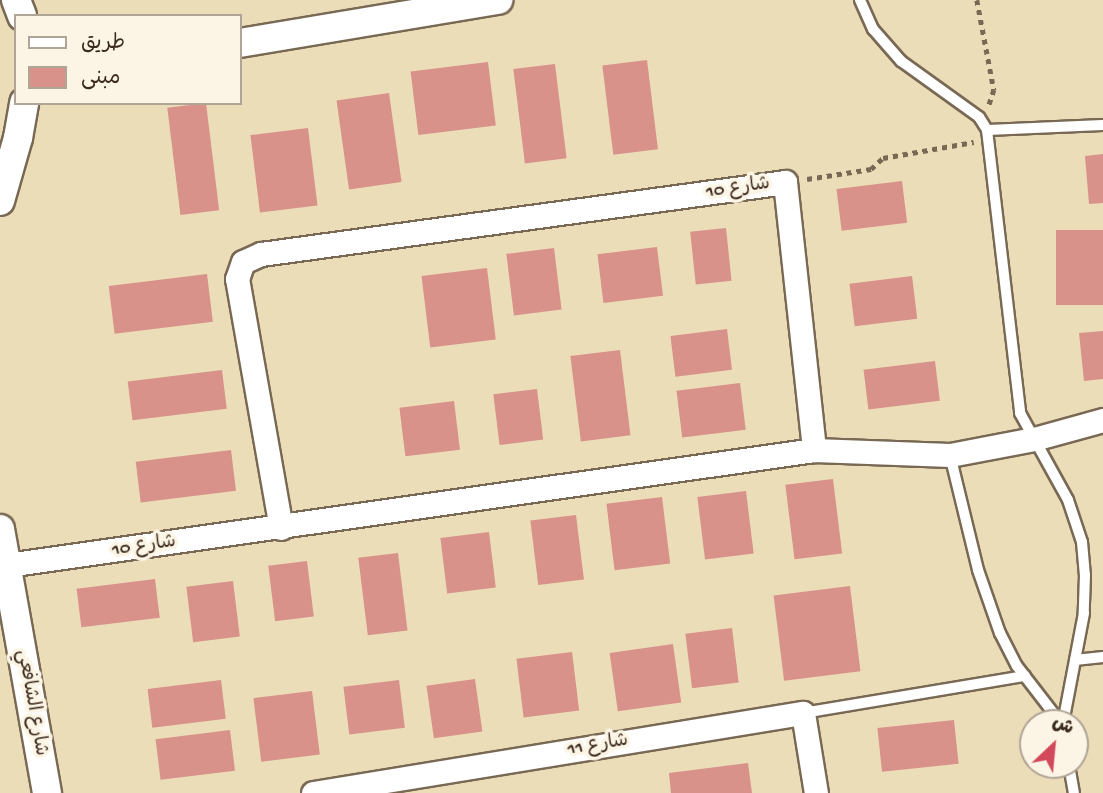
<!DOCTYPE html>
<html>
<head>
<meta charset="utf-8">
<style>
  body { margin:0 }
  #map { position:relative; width:1103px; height:793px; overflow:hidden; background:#ecddb9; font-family:"Gochi Hand","Playpen Sans Arabic",sans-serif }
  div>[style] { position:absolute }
  .building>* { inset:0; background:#d8928a; transform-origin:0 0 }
  .path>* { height:4.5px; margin-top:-2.25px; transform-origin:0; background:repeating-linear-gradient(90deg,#796954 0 5px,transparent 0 10px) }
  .roads { filter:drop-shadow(2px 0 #796954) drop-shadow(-2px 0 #796954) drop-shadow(0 2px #796954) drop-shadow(0 -2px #796954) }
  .service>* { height:10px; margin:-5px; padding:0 5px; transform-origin:5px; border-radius:5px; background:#fff }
  .minor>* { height:23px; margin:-11.5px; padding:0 11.5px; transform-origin:11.5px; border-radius:11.5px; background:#fff }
  .tertiary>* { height:28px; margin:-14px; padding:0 14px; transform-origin:14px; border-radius:14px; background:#fff }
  span { translate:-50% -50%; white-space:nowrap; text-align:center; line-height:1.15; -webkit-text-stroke:7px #fcf5e5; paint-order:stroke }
  .street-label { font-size:19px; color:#3b2a1e }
  .legend { position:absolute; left:14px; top:14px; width:228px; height:91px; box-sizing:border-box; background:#fcf5e5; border:2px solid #afa495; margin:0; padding:9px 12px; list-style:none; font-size:21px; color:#3b2a1e }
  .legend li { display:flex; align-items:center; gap:14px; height:35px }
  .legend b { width:35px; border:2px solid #afa495 }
  .north { position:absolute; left:1019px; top:709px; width:70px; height:70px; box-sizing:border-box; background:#fcf5e5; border:2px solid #afa495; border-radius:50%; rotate:26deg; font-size:19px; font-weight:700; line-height:28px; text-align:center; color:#3b2a1e }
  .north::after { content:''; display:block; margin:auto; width:24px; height:32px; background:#d1495b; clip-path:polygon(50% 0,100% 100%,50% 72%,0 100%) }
</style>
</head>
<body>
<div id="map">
  <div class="building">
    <div style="left:647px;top:60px;width:90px;height:45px;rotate:83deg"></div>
    <div style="left:488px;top:62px;width:64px;height:78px;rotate:83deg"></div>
    <div style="left:555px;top:64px;width:95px;height:42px;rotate:83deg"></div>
    <div style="left:389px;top:93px;width:90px;height:53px;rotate:82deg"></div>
    <div style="left:206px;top:103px;width:108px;height:39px;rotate:83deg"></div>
    <div style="left:308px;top:128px;width:78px;height:58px;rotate:83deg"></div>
    <div style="clip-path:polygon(1103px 154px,1103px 203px,1089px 204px,1085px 156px)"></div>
    <div style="left:902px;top:181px;width:42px;height:66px;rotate:83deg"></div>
    <div style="left:726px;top:228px;width:53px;height:36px;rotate:84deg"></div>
    <div style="left:1103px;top:230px;width:75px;height:47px;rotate:90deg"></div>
    <div style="left:657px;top:247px;width:49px;height:60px;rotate:83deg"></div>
    <div style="left:554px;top:248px;width:62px;height:48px;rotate:83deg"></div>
    <div style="left:487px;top:268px;width:72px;height:66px;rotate:83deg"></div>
    <div style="left:207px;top:274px;width:48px;height:99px;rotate:83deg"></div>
    <div style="left:912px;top:276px;width:43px;height:63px;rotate:83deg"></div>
    <div style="left:727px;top:329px;width:41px;height:57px;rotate:83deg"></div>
    <div style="clip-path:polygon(1103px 331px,1103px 379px,1084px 381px,1079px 333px)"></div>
    <div style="left:620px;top:350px;width:86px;height:50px;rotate:83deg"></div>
    <div style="left:935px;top:361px;width:40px;height:72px;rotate:83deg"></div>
    <div style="left:222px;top:370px;width:39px;height:95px;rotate:83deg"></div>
    <div style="left:740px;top:383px;width:47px;height:64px;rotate:83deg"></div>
    <div style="left:537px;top:389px;width:51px;height:44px;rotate:83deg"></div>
    <div style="left:454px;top:401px;width:49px;height:55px;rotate:83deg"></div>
    <div style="left:231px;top:450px;width:41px;height:96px;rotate:83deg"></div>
    <div style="left:833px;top:479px;width:75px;height:48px;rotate:83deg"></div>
    <div style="left:746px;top:491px;width:63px;height:49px;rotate:83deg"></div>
    <div style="left:662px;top:497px;width:67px;height:56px;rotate:83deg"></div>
    <div style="left:576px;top:515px;width:65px;height:46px;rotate:83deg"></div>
    <div style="left:489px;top:532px;width:56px;height:49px;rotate:83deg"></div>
    <div style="left:398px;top:553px;width:78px;height:40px;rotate:83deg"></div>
    <div style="left:307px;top:561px;width:56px;height:39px;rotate:83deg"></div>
    <div style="left:155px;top:579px;width:39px;height:79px;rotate:83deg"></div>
    <div style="left:233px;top:581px;width:56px;height:47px;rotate:83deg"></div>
    <div style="left:850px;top:586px;width:86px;height:77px;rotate:83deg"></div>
    <div style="left:732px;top:628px;width:55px;height:47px;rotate:83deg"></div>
    <div style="left:673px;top:644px;width:59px;height:64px;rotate:82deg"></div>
    <div style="left:572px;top:652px;width:59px;height:56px;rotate:83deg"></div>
    <div style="left:475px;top:679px;width:53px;height:49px;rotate:82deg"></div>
    <div style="left:221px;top:680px;width:39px;height:74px;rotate:83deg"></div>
    <div style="left:399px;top:680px;width:48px;height:56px;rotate:83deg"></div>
    <div style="left:312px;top:691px;width:64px;height:59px;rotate:83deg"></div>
    <div style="left:954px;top:720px;width:44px;height:77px;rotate:84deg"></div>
    <div style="left:230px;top:730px;width:41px;height:75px;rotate:83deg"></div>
    <div style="clip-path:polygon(748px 763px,752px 793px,671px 793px,669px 773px)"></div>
  </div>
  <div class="path">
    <div style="left:977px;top:0;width:92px;rotate:79.3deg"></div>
    <div style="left:994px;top:90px;width:16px;rotate:108deg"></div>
    <div style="left:807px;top:179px;width:65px;rotate:-8.9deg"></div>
    <div style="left:871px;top:169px;width:16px;rotate:-43deg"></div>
    <div style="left:883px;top:158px;width:92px;rotate:-10deg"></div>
  </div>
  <div class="roads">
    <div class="service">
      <div style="left:860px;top:0;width:32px;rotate:66deg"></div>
      <div style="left:873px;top:29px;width:43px;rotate:48.8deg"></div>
      <div style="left:901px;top:61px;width:96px;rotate:35.7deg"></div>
      <div style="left:979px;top:117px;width:15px;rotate:58deg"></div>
      <div style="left:987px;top:130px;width:285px;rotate:83.3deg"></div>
      <div style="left:1020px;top:413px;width:99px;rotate:61.1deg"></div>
      <div style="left:1068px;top:500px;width:44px;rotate:71.6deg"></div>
      <div style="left:1082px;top:542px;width:33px;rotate:85deg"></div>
      <div style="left:1085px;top:575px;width:38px;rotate:92deg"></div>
      <div style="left:1084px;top:613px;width:112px;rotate:100.8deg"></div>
      <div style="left:987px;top:130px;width:116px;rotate:-2.5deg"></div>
      <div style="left:950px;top:455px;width:118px;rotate:76.3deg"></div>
      <div style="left:978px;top:570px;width:67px;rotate:70.8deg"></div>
      <div style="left:1000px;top:633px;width:37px;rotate:63deg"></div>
      <div style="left:1017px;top:666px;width:72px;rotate:52.3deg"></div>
      <div style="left:1075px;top:660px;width:28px;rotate:-6deg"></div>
      <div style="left:803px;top:713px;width:225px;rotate:-9.5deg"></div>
      <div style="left:1069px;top:765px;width:28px;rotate:80deg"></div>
    </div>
    <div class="minor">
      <div style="left:281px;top:528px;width:253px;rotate:-100deg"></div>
      <div style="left:237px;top:279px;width:18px;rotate:-71deg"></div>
      <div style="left:243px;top:262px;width:20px;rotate:-24deg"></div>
      <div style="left:261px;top:254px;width:529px;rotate:-7.82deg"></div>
      <div style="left:785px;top:182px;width:270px;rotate:83.8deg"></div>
      <div style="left:7px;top:565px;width:815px;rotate:-8.11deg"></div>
      <div style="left:814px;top:450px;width:136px;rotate:2.1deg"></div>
      <div style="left:950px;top:455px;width:86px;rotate:-10.8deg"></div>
      <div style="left:1034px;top:439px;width:72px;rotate:-15.4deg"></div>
      <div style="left:313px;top:793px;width:496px;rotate:-9.3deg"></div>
      <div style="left:803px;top:713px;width:81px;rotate:80.8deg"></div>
    </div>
    <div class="tertiary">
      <div style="left:16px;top:0;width:17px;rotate:69deg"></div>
      <div style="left:240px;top:43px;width:262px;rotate:-9.5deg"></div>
      <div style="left:0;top:201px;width:66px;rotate:-74.1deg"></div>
      <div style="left:18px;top:138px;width:36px;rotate:-80deg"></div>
      <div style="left:0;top:529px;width:268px;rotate:79.9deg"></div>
    </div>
  </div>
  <div class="street-label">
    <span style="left:738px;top:189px;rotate:-8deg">شارع 10</span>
    <span style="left:144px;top:547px;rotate:-8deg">شارع 10</span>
    <span style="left:31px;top:703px;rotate:80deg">شارع الشافعي</span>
    <span style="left:598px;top:746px;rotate:-9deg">شارع 11</span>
  </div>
  <ul class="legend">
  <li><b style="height:9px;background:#fff"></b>طريق</li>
  <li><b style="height:19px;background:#d8928a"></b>مبنى</li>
  </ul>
  <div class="north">ش</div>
</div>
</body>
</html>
